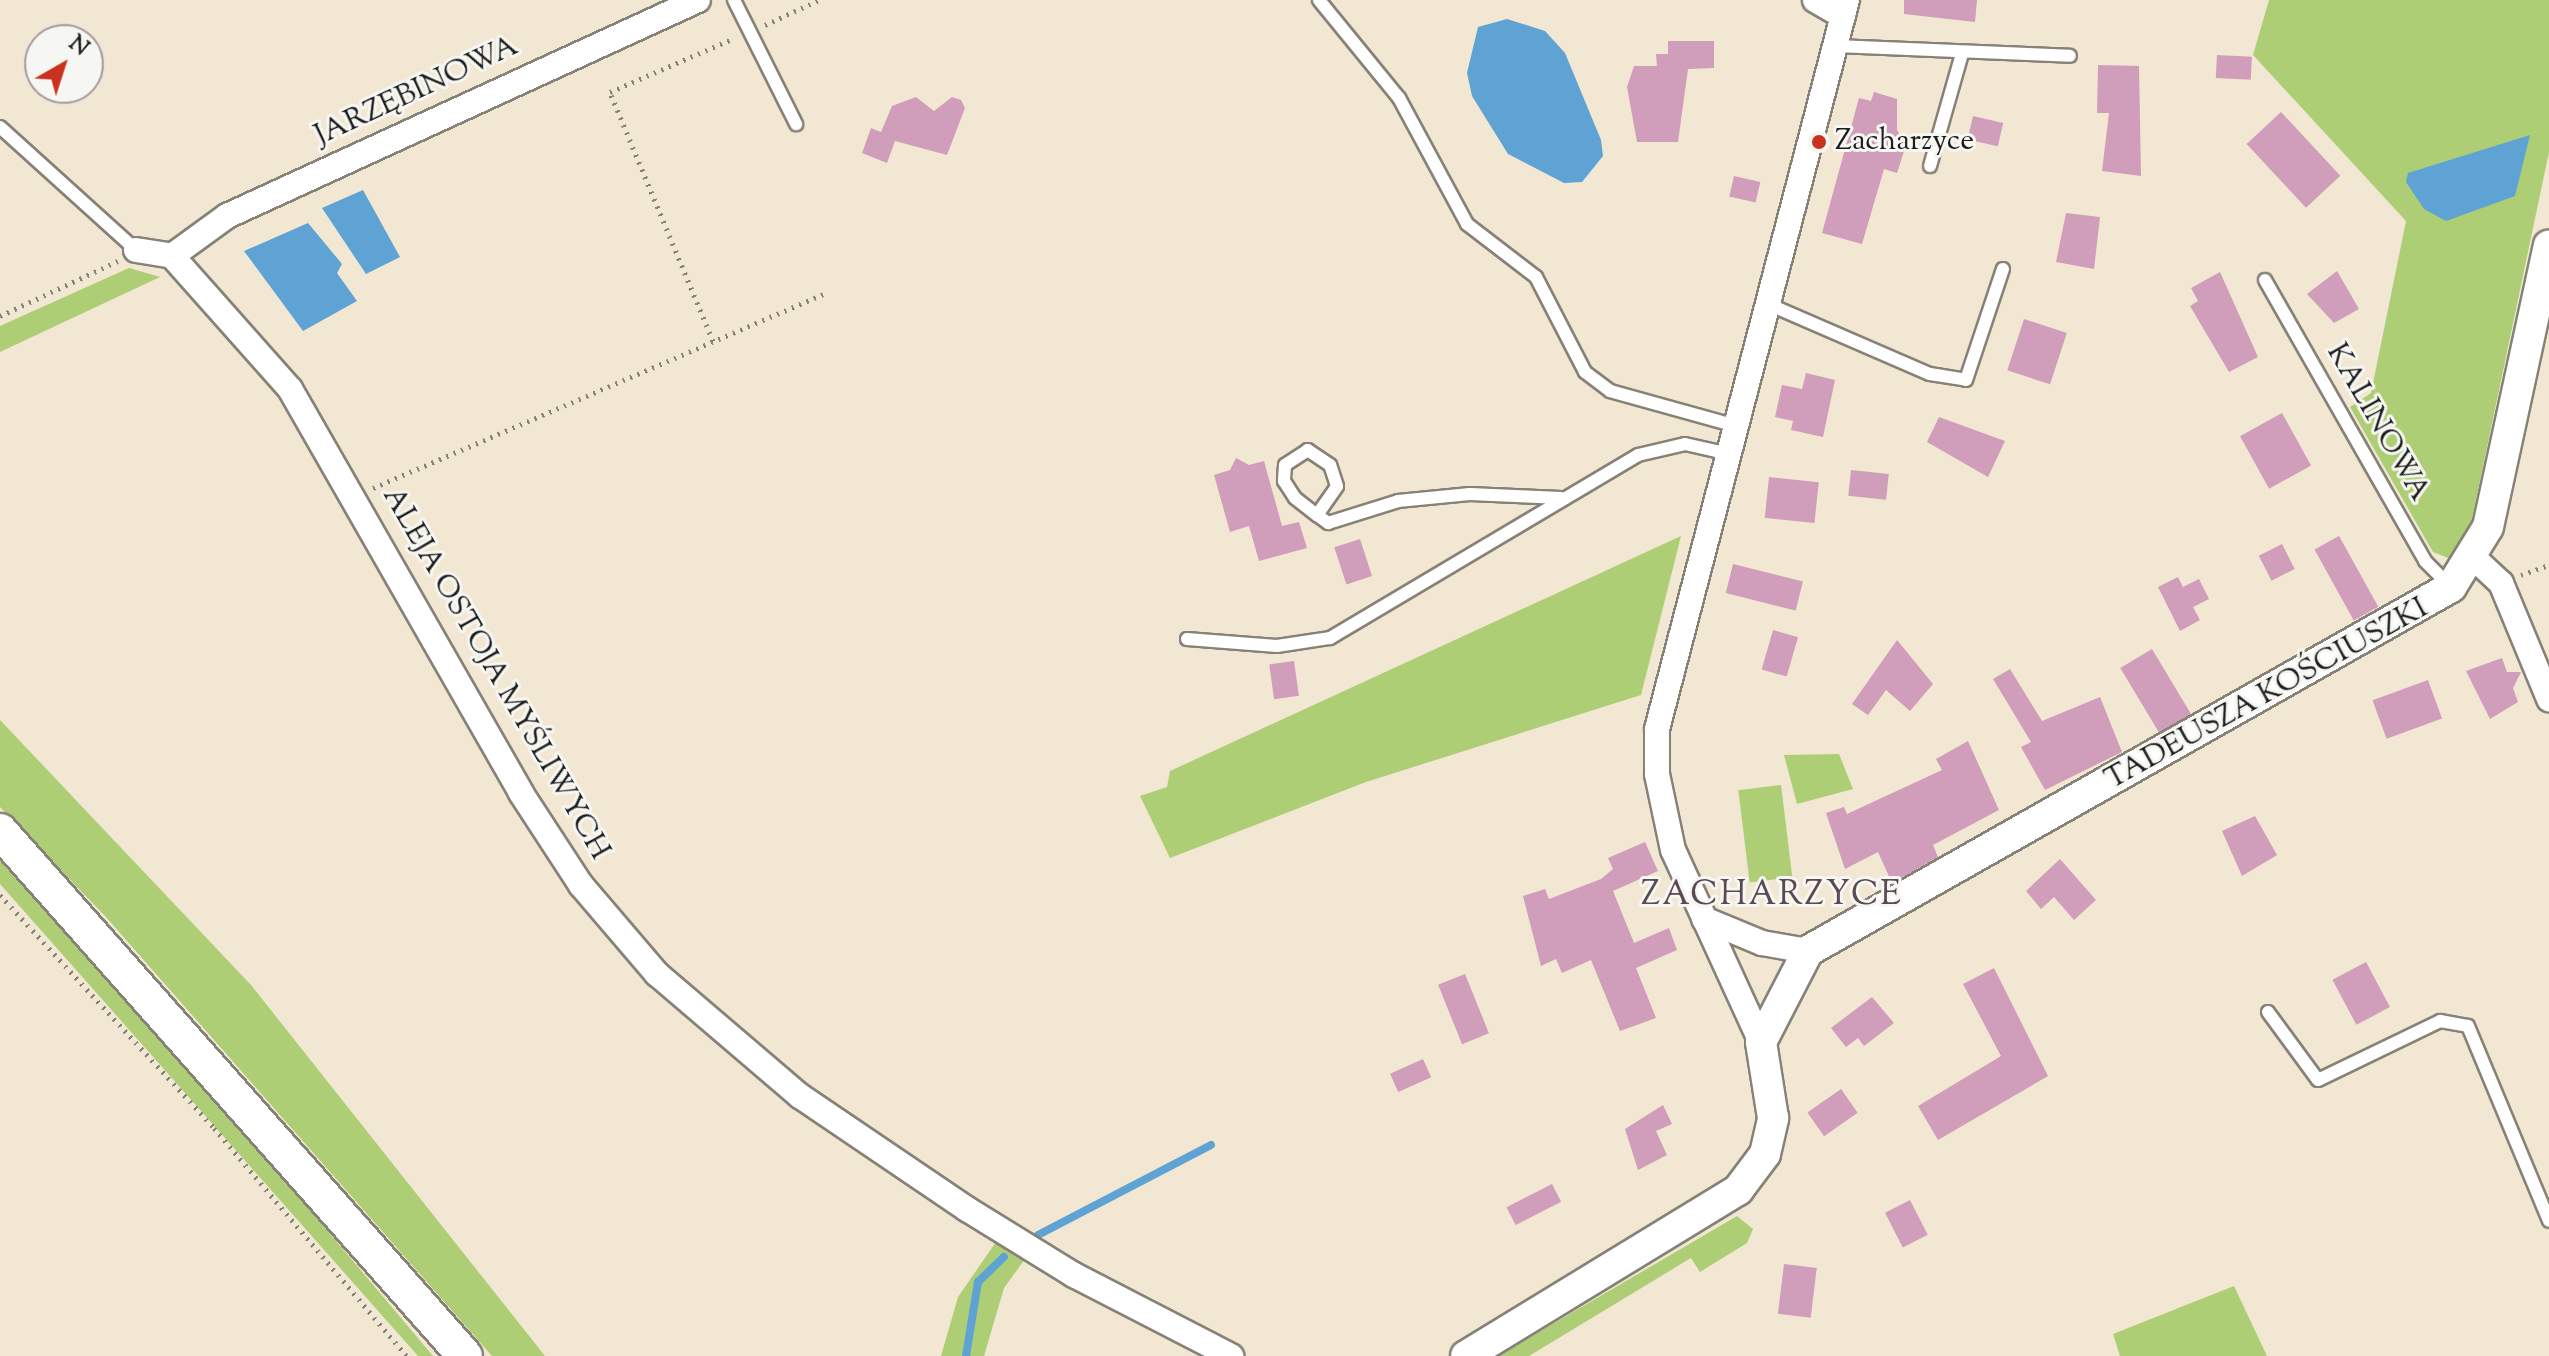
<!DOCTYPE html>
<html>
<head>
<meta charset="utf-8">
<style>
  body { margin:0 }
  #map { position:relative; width:2549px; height:1356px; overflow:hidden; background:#f2e7d2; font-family:"Sorts Mill Goudy",serif }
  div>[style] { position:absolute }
  .green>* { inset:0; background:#aece76; transform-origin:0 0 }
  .water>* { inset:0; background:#5ea3d3 }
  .stream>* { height:8px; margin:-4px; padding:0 4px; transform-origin:4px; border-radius:4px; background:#5ea3d3 }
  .building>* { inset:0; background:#d09dba; transform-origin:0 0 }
  .path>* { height:5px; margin-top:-2.5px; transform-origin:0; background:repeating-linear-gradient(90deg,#878277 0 2px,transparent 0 8px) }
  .roads { filter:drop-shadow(2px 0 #878277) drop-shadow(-2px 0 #878277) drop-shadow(0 2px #878277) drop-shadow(0 -2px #878277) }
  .service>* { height:12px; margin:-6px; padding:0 6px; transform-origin:6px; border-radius:6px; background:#fff }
  .minor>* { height:24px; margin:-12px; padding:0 12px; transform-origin:12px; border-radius:12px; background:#fff }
  .tertiary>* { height:30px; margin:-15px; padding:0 15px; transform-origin:15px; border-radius:15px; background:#fff }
  .secondary>* { height:34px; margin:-17px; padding:0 17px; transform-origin:17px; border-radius:17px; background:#fff }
  .dots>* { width:22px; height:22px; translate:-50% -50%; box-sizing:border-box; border:4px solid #f6f6f2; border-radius:50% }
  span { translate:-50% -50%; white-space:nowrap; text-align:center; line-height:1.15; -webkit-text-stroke:6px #f6f6f2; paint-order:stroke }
  .street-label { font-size:30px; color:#1c1c1c }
  .poi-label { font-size:30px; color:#1c1c1c }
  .left { translate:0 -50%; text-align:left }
  .quarter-label { font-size:34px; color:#5b4953; letter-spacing:2px }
  .north { position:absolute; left:24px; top:24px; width:80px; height:80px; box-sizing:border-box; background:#f6f6f2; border:2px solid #9f9f9c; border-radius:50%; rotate:39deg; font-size:22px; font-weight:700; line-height:32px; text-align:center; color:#1c1c1c }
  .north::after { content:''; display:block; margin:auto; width:28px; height:36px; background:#c8321e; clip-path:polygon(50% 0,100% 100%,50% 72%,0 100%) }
</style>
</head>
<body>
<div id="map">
  <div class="green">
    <div style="clip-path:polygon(2269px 0,2549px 0,2549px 152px,2469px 533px,2451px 559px,2433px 552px,2350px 407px,2371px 393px,2406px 221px,2253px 55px)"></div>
    <div style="clip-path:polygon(129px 268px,160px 277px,0 352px,0 326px)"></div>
    <div style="clip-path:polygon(1681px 536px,1641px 695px,1366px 782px,1170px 858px,1140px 796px,1167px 787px,1170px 771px)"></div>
    <div style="clip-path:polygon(0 720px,251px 985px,545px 1356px,492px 1356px,105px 916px,0 807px)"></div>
    <div style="clip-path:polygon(1839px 754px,1853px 789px,1797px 804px,1784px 755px)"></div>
    <div style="left:1781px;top:785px;width:93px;height:43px;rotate:83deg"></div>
    <div style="clip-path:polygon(0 861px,226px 1110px,433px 1356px,418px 1356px,0 884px)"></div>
    <div style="clip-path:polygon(1737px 1216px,1753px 1229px,1747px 1243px,1700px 1272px,1691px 1258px,1529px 1356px,1498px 1356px)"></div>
    <div style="clip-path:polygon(996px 1242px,1025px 1259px,1004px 1288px,984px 1356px,941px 1356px,958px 1297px)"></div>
    <div style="clip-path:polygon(2234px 1286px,2267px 1356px,2120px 1356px,2113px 1334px)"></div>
  </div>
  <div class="water">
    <div style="clip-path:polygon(1507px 19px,1545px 31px,1565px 53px,1601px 140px,1603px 156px,1582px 182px,1564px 183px,1508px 154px,1472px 96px,1467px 73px,1478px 27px)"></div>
    <div style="clip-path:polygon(2530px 135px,2515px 196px,2446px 221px,2424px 209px,2406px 182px,2408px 173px)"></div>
    <div style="clip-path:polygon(363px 190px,400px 257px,366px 274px,322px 208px)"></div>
    <div style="clip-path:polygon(308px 223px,342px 264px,337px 273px,357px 301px,303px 331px,244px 251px)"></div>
  </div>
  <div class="stream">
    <div style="left:1038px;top:1235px;width:195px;rotate:-27.5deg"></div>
    <div style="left:966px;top:1356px;width:75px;rotate:-80.8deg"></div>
    <div style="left:978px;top:1282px;width:36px;rotate:-44deg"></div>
  </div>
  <div class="building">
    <div style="clip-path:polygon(1904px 0,1977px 0,1975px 22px,1904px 14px)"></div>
    <div style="clip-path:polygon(1668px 41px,1714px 41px,1714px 68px,1688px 69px,1678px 142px,1637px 142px,1627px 87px,1634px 66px,1657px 66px,1656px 54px,1668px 54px)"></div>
    <div style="left:2217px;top:55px;width:35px;height:23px;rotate:3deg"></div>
    <div style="clip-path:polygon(2098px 65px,2139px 66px,2141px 176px,2102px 171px,2109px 113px,2097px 113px)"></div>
    <div style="clip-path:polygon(1874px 92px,1897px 99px,1897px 130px,1906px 145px,1897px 173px,1884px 169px,1862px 244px,1822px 233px,1859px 98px,1871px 101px)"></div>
    <div style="clip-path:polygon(916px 97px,934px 111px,952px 97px,961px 100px,965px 108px,947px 155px,895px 141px,887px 163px,862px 153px,871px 128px,881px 132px,892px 106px)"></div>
    <div style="left:2281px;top:112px;width:87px;height:47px;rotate:47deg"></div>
    <div style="left:1973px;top:116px;width:31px;height:24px;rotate:13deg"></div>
    <div style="left:1734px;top:176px;width:27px;height:21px;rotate:13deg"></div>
    <div style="clip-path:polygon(2066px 213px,2100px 217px,2094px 269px,2056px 262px)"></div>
    <div style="clip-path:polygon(2337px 271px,2359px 309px,2334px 323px,2307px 294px)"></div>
    <div style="clip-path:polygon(2220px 272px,2258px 357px,2229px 372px,2190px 306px,2198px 301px,2191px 288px)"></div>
    <div style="left:2024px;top:319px;width:45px;height:54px;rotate:18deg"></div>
    <div style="clip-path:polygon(1806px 373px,1835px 380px,1823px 437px,1791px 430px,1793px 421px,1775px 417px,1782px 385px,1802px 389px)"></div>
    <div style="left:2282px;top:413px;width:60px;height:48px;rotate:61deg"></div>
    <div style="clip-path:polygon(1939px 417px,2005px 441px,1988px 477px,1927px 442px)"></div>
    <div style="clip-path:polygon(1236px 458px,1249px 465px,1264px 461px,1282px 526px,1299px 522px,1307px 548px,1259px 561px,1249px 526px,1230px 532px,1214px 475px,1230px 470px)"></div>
    <div style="left:1851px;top:470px;width:38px;height:26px;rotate:6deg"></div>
    <div style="left:1769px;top:477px;width:50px;height:41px;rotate:6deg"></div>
    <div style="left:2339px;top:536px;width:81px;height:28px;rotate:61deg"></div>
    <div style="left:1360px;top:539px;width:39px;height:27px;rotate:72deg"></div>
    <div style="left:2282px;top:544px;width:28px;height:26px;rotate:63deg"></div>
    <div style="left:1733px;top:564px;width:72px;height:30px;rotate:14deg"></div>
    <div style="clip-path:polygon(2178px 577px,2183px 587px,2199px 579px,2209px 599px,2193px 607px,2200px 620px,2180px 631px,2158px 587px)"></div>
    <div style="left:1773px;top:630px;width:26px;height:41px;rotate:16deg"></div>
    <div style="clip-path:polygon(1897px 640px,1933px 684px,1910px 711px,1886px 690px,1868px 715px,1852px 704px)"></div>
    <div style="left:2152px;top:649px;width:76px;height:37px;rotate:59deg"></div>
    <div style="clip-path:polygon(2502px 658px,2507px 672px,2521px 672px,2513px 688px,2518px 702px,2490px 719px,2466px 671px)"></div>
    <div style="left:1294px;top:661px;width:35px;height:25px;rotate:82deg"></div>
    <div style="clip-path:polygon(2010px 669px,2042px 721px,2100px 697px,2122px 752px,2045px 790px,2021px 747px,2031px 742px,1993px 679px)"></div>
    <div style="left:2428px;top:680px;width:41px;height:59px;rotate:70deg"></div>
    <div style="clip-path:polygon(1968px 741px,1999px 810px,1933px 845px,1938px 857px,1892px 883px,1878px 852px,1845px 869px,1826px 813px,1844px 807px,1847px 814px,1942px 770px,1936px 759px)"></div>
    <div style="clip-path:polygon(2255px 816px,2277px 855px,2242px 876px,2222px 831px)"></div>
    <div style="clip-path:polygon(1645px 842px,1658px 871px,1613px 891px,1634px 943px,1669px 928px,1677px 950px,1636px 968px,1656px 1018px,1620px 1031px,1591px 960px,1562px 973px,1556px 959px,1541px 966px,1523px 896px,1545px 889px,1549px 899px,1601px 879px,1613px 869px,1608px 858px)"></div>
    <div style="clip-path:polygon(2060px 859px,2096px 900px,2074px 920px,2054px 897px,2041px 909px,2026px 891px)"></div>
    <div style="left:2366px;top:962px;width:51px;height:38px;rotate:62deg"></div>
    <div style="clip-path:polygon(1994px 968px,2048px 1076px,1938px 1140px,1918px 1106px,2001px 1056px,1963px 984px)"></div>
    <div style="left:1465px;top:974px;width:64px;height:29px;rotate:68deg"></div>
    <div style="clip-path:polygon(1872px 997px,1894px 1023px,1864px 1046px,1858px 1038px,1846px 1047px,1831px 1028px)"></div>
    <div style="left:1423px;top:1059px;width:20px;height:36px;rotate:66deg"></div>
    <div style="left:1841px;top:1089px;width:29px;height:41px;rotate:55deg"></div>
    <div style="clip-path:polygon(1663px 1105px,1672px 1124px,1656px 1131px,1667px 1155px,1638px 1170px,1625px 1129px)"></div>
    <div style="left:1552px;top:1184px;width:20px;height:51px;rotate:63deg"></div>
    <div style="left:1910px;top:1200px;width:39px;height:28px;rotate:63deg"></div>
    <div style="left:1784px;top:1264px;width:33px;height:50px;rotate:7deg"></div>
  </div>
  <div class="path">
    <div style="left:765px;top:25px;width:60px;rotate:-24.8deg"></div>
    <div style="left:0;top:316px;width:130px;rotate:-25deg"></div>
    <div style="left:713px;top:341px;width:269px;rotate:-112.5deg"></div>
    <div style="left:610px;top:92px;width:135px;rotate:-23.5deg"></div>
    <div style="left:373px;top:488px;width:490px;rotate:-23.3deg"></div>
    <div style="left:2521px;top:575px;width:30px;rotate:-20deg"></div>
    <div style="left:0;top:895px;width:316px;rotate:47.4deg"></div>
    <div style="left:214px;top:1128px;width:299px;rotate:49.8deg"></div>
  </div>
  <div class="roads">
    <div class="service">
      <div style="left:734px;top:0;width:139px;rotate:63.4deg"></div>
      <div style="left:1319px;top:0;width:127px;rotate:50.8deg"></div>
      <div style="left:1399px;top:98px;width:143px;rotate:61.6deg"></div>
      <div style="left:1467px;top:224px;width:87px;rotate:37.5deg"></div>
      <div style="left:1536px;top:277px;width:107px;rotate:62.7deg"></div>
      <div style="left:1585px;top:372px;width:31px;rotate:37deg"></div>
      <div style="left:1610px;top:391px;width:131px;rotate:15.5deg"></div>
      <div style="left:1836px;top:46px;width:234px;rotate:2.4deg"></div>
      <div style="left:0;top:127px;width:183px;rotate:42.1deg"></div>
      <div style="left:1930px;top:166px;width:116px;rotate:-74.1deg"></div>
      <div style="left:2265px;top:280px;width:323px;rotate:60.3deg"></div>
      <div style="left:2425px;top:561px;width:37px;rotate:45deg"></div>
      <div style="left:1768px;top:304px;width:176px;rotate:23.4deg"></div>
      <div style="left:1930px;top:374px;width:36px;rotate:9deg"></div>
      <div style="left:1966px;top:380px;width:117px;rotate:-71.6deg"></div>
      <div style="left:1317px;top:515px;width:35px;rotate:-55deg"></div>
      <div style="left:1337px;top:486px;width:22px;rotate:-108deg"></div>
      <div style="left:1330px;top:465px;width:27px;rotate:-146deg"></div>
      <div style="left:1308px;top:450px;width:27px;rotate:147deg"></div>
      <div style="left:1285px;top:465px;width:16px;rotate:94deg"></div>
      <div style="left:1284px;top:481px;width:20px;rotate:57deg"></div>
      <div style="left:1295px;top:498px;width:28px;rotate:38deg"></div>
      <div style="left:1317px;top:515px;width:14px;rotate:36deg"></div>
      <div style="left:1328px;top:523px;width:73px;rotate:-17.4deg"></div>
      <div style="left:1398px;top:501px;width:72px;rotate:-5.6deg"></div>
      <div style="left:1470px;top:494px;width:91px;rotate:2.5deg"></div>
      <div style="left:1187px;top:639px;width:90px;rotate:4.4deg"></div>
      <div style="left:1277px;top:646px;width:54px;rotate:-8.6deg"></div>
      <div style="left:1330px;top:638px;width:358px;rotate:-30.7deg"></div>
      <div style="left:1638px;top:455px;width:48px;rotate:-13.2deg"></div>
      <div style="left:1685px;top:444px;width:45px;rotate:12.8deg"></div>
      <div style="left:2268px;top:1012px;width:84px;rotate:53.7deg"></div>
      <div style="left:2318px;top:1080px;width:136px;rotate:-25.8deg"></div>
      <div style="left:2440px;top:1021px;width:28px;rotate:10deg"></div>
      <div style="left:2468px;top:1026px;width:211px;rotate:67.4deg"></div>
    </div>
    <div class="minor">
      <div style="left:1815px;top:0;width:32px;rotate:30deg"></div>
      <div style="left:136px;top:250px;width:36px;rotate:9deg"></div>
      <div style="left:172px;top:256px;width:178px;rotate:48.4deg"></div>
      <div style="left:290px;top:389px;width:465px;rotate:60.2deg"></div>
      <div style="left:521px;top:793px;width:110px;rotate:56.9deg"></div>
      <div style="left:581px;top:885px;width:117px;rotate:49.5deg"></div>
      <div style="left:657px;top:974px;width:188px;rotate:40.5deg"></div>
      <div style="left:800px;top:1096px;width:202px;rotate:34.1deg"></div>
      <div style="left:967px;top:1209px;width:126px;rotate:31.7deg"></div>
      <div style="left:1074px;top:1275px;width:177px;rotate:27.3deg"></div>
      <div style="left:172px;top:256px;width:68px;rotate:-36deg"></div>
      <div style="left:227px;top:216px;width:518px;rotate:-24.64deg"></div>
      <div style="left:2474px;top:558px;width:37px;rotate:43deg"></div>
      <div style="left:2501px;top:583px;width:126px;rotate:67.5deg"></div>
      <div style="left:1704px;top:919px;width:63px;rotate:22.5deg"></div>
      <div style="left:1762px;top:943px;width:47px;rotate:9.9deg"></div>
      <div style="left:1761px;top:1042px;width:211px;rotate:-114.6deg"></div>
      <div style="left:1673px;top:850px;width:78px;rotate:-101.9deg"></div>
      <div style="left:1657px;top:774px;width:45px;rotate:-90deg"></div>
      <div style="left:1657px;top:729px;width:753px;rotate:-75.39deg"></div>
    </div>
    <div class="tertiary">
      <div style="left:1466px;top:1356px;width:319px;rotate:-31.4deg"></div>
      <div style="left:1738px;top:1190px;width:45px;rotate:-53.1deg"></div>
      <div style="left:1765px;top:1154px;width:37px;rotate:-77deg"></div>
      <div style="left:1773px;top:1118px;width:77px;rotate:-99deg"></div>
      <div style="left:1761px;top:1042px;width:102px;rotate:-62.7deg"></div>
      <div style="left:1808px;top:951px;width:739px;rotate:-29.51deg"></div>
      <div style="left:2451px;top:587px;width:70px;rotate:-58.3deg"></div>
      <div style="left:2488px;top:527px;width:288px;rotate:-77.8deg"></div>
    </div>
    <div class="secondary">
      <div style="left:0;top:831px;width:701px;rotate:48.47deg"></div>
    </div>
  </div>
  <div class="dots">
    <div style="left:1819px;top:142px;background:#c8321e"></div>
  </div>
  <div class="street-label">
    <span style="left:417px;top:92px;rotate:-25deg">JARZĘBINOWA</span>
    <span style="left:2377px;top:423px;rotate:60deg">KALINOWA</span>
    <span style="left:495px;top:674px;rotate:60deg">ALEJA OSTOJA MYŚLIWYCH</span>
    <span style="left:2267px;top:695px;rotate:-29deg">TADEUSZA KOŚCIUSZKI</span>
  </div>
  <div class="poi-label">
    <span class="left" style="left:1835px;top:142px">Zacharzyce</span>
  </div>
  <div class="quarter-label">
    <span style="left:1772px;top:896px">ZACHARZYCE</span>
  </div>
  <div class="north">N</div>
</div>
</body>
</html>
